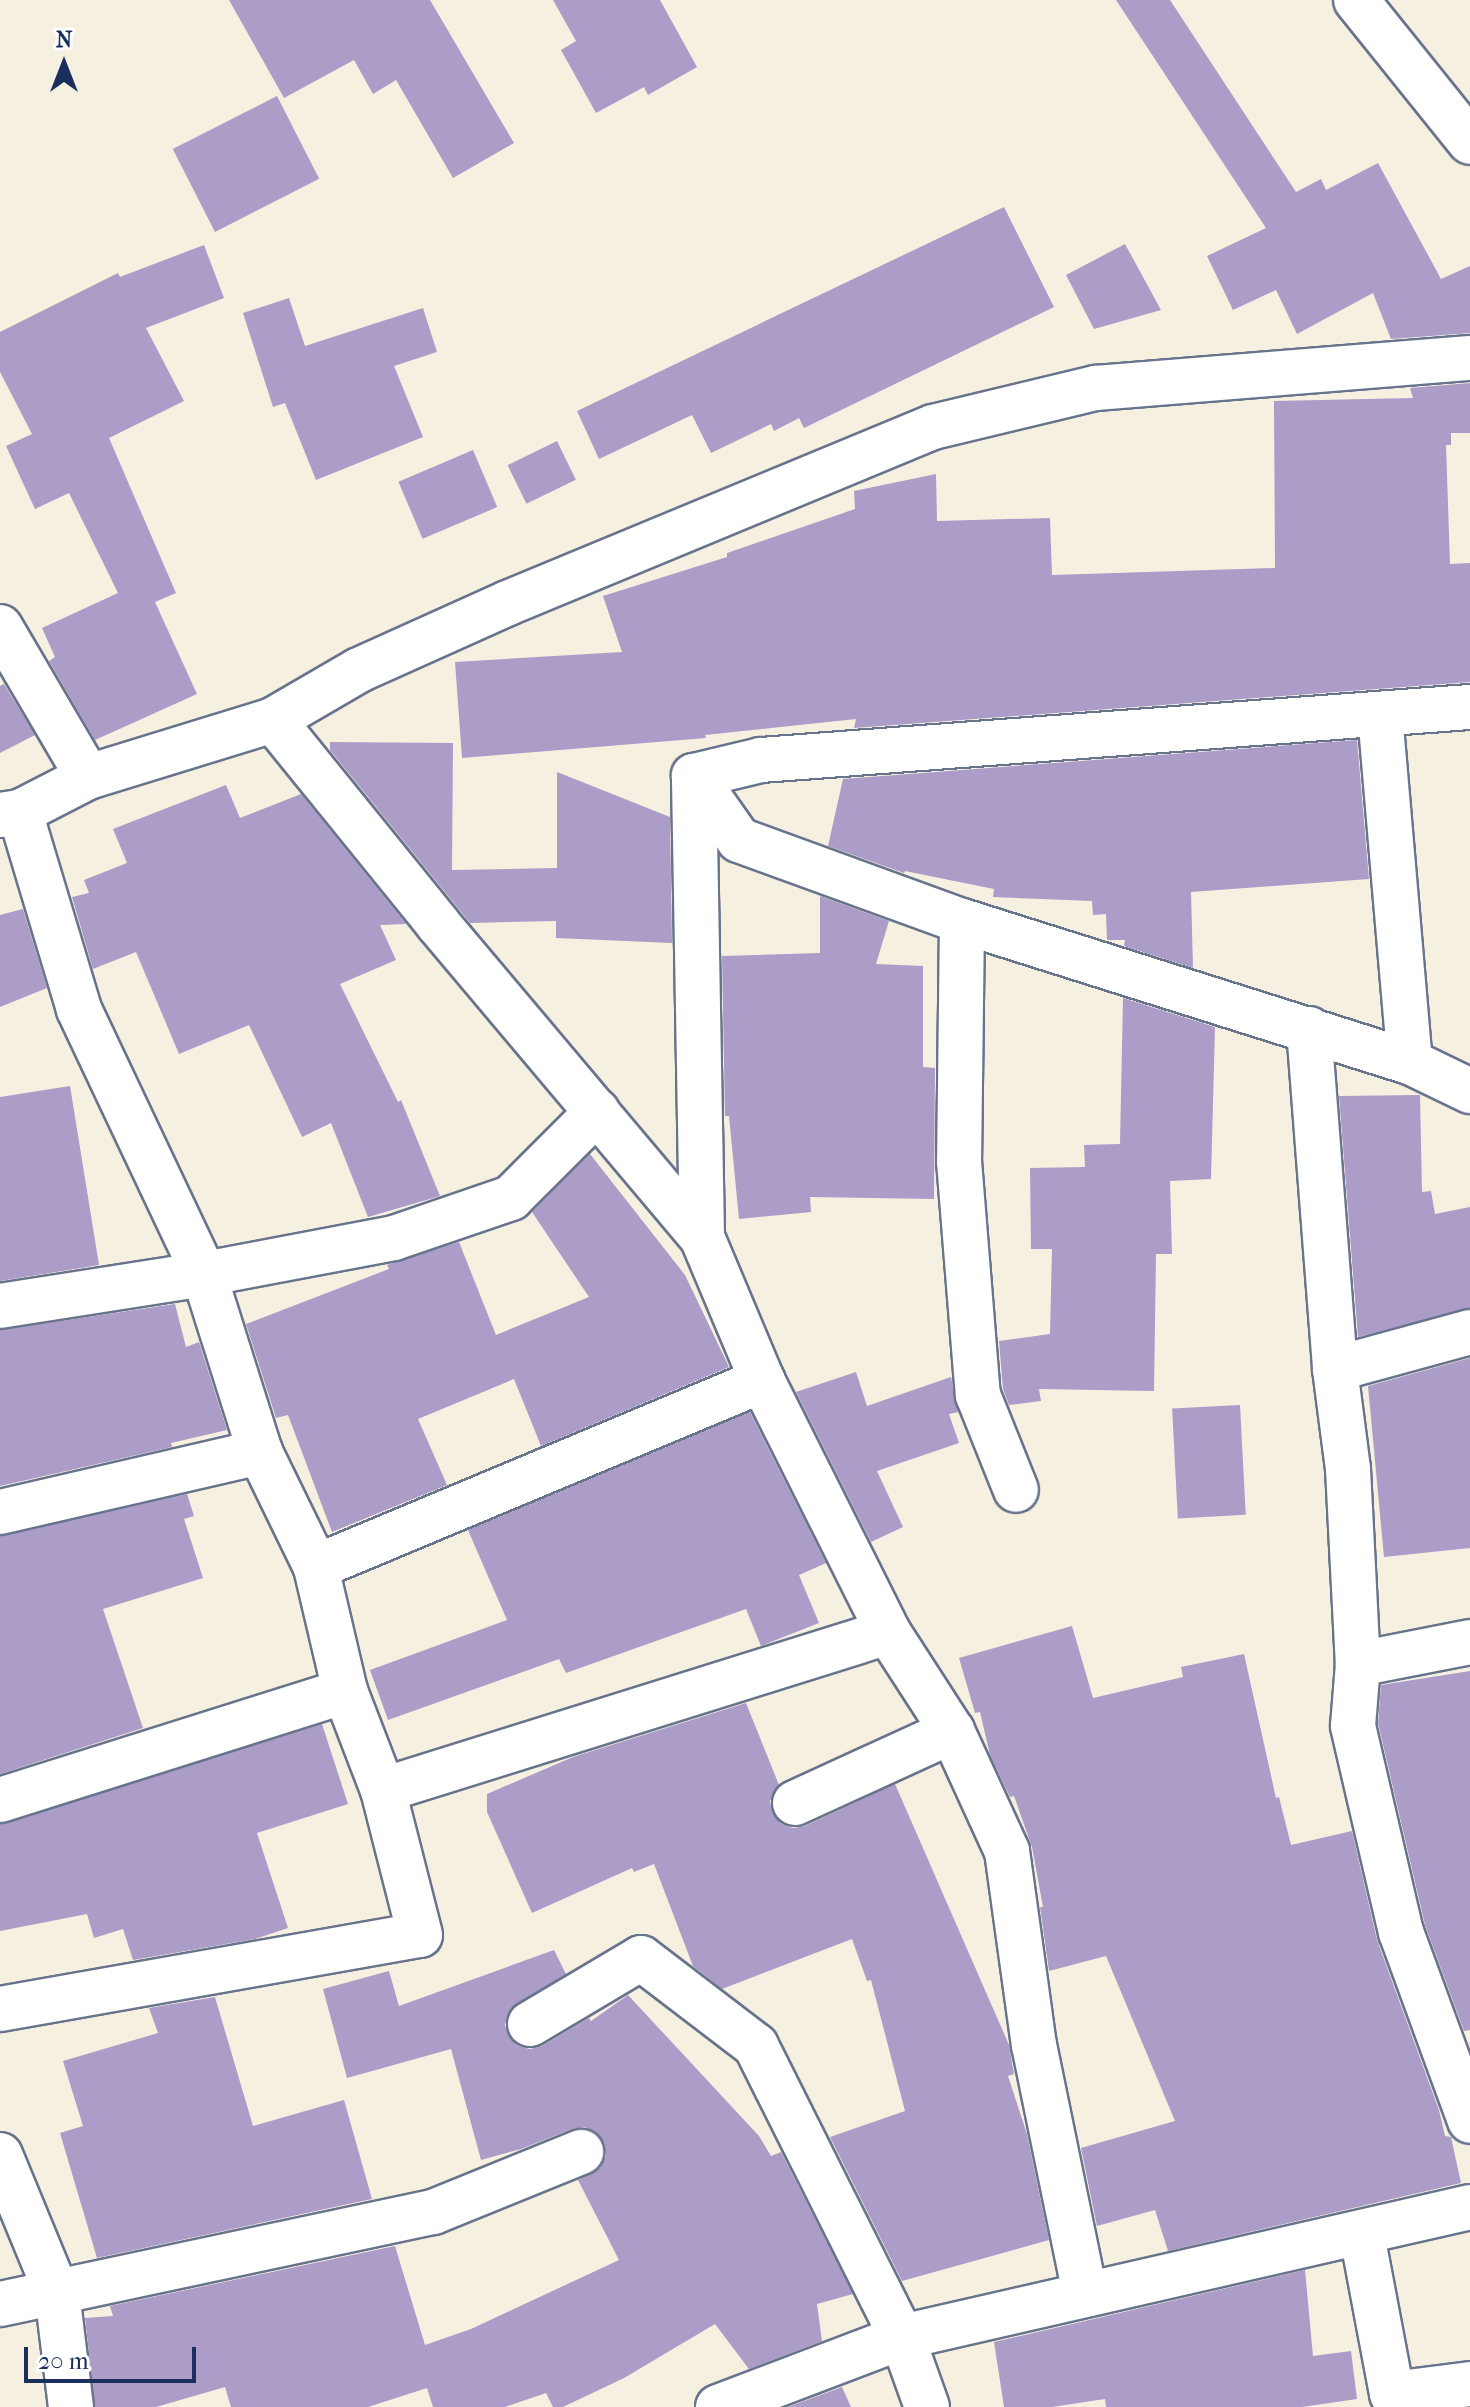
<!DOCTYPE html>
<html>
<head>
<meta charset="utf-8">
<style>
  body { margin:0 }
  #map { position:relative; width:1470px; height:2407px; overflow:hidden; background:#f6f0e1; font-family:"IM FELL French Canon",serif }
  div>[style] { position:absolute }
  .building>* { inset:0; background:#ab9cc8; transform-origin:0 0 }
  .roads { filter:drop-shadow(2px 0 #68738c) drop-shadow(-2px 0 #68738c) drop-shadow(0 2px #68738c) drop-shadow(0 -2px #68738c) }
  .street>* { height:44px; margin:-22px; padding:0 22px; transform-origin:22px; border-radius:22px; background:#fff }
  span { translate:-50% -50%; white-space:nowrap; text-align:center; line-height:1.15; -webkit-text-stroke:6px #fff; paint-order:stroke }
  .north { position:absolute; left:24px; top:24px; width:80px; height:80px; -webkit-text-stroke:6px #fff; paint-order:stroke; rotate:0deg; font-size:22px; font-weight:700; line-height:32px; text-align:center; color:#1b2f5e }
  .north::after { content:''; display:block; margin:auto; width:28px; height:36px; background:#1b2f5e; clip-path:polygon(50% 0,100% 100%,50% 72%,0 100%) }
  .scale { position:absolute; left:24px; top:2347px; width:172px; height:36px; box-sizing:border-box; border:4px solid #1b2f5e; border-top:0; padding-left:10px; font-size:24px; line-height:28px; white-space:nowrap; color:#1b2f5e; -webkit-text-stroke:6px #fff; paint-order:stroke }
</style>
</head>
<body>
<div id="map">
  <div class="building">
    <div style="clip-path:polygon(229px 0,430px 0,514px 143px,453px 178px,396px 80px,373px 94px,354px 60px,284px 98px)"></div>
    <div style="clip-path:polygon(553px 0,660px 0,697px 67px,648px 95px,644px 87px,596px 113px,561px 50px,576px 41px)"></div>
    <div style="clip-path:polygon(1116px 0,1170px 0,1296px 192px,1321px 179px,1326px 190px,1378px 163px,1441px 279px,1470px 266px,1470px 333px,1391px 339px,1373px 293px,1297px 334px,1276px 290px,1233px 310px,1207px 256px,1266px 228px)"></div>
    <div style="left:277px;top:96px;width:93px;height:117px;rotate:63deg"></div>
    <div style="clip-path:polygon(1004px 207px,1054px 307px,804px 428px,799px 418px,774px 431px,771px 424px,711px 453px,692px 415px,599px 459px,577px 411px)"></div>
    <div style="clip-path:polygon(1125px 244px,1161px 310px,1094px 329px,1066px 275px)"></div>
    <div style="clip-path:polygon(204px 245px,224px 298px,146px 328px,184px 401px,109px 438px,176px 593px,155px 602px,197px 694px,95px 740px,49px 661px,55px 657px,42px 628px,118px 593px,69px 493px,35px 509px,6px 446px,32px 434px,0 372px,0 332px,118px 273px,120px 277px)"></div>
    <div style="clip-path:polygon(289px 298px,305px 346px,423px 308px,437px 352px,394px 366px,423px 437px,316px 480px,285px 403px,273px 407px,243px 313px)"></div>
    <div style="clip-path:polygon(1470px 383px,1470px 433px,1451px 433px,1451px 445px,1446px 445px,1450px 564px,1470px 563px,1470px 682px,854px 728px,856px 719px,705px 735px,706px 738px,462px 758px,455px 662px,622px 652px,603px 596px,727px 557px,727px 553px,855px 509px,854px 491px,936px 474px,937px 521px,1050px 518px,1052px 575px,1275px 568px,1274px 401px,1413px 398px,1410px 388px)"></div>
    <div style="left:557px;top:441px;width:43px;height:55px;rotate:64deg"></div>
    <div style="left:473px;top:450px;width:62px;height:81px;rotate:67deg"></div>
    <div style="clip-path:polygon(4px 684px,35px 735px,0 753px,0 686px)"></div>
    <div style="clip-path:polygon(1357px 740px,1369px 879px,1191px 892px,1193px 968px,1124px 946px,1125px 940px,1107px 940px,1106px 914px,1093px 915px,1092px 901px,993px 897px,994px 889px,905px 871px,904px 873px,828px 846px,843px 779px)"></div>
    <div style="clip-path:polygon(330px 742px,453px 743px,452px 870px,557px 868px,557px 772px,670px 817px,672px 943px,556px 938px,556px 921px,470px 923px,330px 750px)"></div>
    <div style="clip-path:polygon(226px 785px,240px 818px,301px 794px,406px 924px,380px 925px,396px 960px,340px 984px,398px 1102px,401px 1100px,440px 1196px,368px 1217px,331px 1123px,302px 1137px,249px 1025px,179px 1054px,136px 952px,93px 969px,72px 897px,89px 893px,84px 880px,127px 863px,113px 829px)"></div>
    <div style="clip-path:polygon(820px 896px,889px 921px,876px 964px,923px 966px,923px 1067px,935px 1068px,934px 1199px,810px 1197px,811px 1212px,739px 1219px,729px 1116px,725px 1116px,722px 956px,820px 953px)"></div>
    <div style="clip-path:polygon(23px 909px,47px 988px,0 1007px,0 915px)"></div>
    <div style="clip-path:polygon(1123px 998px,1215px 1027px,1211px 1179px,1170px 1181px,1172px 1254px,1156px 1254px,1154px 1391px,1039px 1389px,1041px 1401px,1009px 1405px,1003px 1389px,999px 1341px,1050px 1334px,1052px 1249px,1031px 1249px,1030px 1168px,1085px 1167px,1084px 1145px,1120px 1144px)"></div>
    <div style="clip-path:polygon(70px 1086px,99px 1265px,0 1281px,0 1097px)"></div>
    <div style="clip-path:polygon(1420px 1095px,1422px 1192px,1431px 1191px,1435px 1214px,1470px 1207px,1470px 1308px,1358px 1337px,1339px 1096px)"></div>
    <div style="clip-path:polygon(590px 1154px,685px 1275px,729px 1367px,541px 1446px,514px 1379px,418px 1419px,447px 1485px,332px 1532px,288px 1415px,276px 1418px,246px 1324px,389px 1269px,387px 1265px,459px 1242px,496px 1335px,589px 1297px,532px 1212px)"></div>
    <div style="clip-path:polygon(175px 1304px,186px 1347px,199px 1342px,227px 1430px,171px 1443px,172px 1447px,0 1486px,0 1330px)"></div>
    <div style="clip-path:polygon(1470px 1358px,1470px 1548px,1384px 1557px,1368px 1386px)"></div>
    <div style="clip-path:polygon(856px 1372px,867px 1406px,951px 1377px,958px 1412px,949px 1414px,959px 1443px,877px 1471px,903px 1527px,871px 1542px,796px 1392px)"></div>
    <div style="left:1240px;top:1405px;width:110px;height:68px;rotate:87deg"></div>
    <div style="clip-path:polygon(750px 1412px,826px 1563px,799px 1575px,819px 1623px,761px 1646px,746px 1609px,566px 1673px,559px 1659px,388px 1720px,370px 1670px,507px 1620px,468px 1530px)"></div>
    <div style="clip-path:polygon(187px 1494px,194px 1516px,184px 1519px,203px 1578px,103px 1609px,143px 1728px,0 1774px,0 1536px)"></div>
    <div style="clip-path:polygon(1072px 1626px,1093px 1698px,1183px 1677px,1181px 1667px,1244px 1654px,1276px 1798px,1279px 1797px,1291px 1845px,1352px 1831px,1377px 1940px,1439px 2110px,1445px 2136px,1451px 2137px,1461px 2183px,1168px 2251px,1155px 2210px,1097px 2226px,1081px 2148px,1175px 2121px,1106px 1956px,1049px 1971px,1040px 1907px,1043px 1907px,1032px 1847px,1014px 1796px,1010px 1797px,990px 1755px,980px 1712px,975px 1713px,959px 1658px)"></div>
    <div style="clip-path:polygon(1470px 1671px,1470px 2030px,1464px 2031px,1425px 1925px,1378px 1723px,1381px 1685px)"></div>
    <div style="clip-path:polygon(746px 1703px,779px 1785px,770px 1801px,773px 1814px,781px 1824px,793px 1828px,805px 1826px,895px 1784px,1009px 2045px,1014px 2074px,1008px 2076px,1027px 2134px,1049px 2240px,902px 2281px,830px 2137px,905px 2111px,871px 1980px,867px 1981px,852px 1939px,722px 1989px,693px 1966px,654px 1864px,634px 1872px,632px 1868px,532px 1913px,487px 1812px,487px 1794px,573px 1757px)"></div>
    <div style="clip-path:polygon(322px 1724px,348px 1804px,257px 1833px,288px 1928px,255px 1939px,133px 1960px,123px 1929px,94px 1938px,87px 1914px,0 1931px,0 1824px)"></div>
    <div style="clip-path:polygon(554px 1950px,566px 1974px,509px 2011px,505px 2025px,509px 2037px,518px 2046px,530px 2049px,542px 2046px,589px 2018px,591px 2021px,628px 1995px,759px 2136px,771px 2156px,781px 2152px,853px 2294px,817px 2304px,822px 2341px,749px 2369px,715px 2324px,624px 2378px,563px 2407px,553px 2407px,546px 2393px,505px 2407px,433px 2407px,427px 2388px,368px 2407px,231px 2407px,225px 2387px,156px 2407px,95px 2407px,85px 2318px,113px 2316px,110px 2306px,395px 2246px,425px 2345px,471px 2329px,619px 2260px,578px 2180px,600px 2168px,606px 2156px,604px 2143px,597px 2133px,585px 2127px,572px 2129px,521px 2149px,481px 2160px,451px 2049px,347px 2078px,323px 1989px,389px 1971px,399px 2006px)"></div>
    <div style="clip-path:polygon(215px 1997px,253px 2126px,344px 2100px,372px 2199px,97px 2258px,60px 2133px,83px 2126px,63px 2061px,158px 2033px,149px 2008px)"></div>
    <div style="clip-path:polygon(1305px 2270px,1313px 2356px,1351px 2351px,1357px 2399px,1302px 2407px,1106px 2407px,1105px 2399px,1052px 2407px,1004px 2407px,994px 2342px)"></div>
    <div style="clip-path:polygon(842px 2387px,851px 2407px,788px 2407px)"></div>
  </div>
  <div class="roads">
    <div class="street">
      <div style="left:1356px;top:0;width:182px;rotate:51.2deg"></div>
      <div style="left:0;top:627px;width:174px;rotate:59.6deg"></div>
      <div style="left:1380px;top:714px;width:349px;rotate:85.1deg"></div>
      <div style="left:273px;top:720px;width:262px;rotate:51deg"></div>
      <div style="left:438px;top:924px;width:409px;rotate:49.9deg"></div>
      <div style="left:702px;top:1237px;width:155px;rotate:67.2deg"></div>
      <div style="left:762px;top:1380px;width:282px;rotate:63.4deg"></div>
      <div style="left:888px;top:1632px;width:118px;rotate:57.1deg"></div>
      <div style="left:952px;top:1731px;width:132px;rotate:65.4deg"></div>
      <div style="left:1007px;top:1851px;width:196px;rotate:82.1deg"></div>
      <div style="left:1034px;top:2045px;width:253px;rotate:78.4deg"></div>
      <div style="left:694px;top:776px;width:78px;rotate:54.9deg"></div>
      <div style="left:739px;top:840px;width:237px;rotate:20deg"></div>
      <div style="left:962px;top:921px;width:470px;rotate:17.5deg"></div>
      <div style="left:1410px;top:1062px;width:67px;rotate:25.8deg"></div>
      <div style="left:0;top:815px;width:20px;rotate:-9deg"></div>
      <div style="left:20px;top:812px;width:76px;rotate:-27.2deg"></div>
      <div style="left:88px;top:777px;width:194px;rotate:-17.1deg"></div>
      <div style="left:273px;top:720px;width:99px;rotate:-30.2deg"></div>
      <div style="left:359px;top:670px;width:163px;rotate:-24.2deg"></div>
      <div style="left:508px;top:603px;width:460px;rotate:-22.5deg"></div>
      <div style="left:933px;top:427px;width:168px;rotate:-13.5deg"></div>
      <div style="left:1096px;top:388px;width:375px;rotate:-4.6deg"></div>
      <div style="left:962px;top:921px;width:240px;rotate:90.7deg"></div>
      <div style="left:959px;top:1161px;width:235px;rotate:85.4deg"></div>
      <div style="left:978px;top:1395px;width:102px;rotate:68.2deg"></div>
      <div style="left:1309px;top:1029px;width:341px;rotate:85.6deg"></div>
      <div style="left:1335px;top:1369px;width:101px;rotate:82.6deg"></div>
      <div style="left:1348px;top:1469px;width:195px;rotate:87.1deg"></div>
      <div style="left:1358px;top:1664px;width:62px;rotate:94.6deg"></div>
      <div style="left:1353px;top:1726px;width:212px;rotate:76.9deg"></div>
      <div style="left:1401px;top:1932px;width:201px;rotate:69.9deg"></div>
      <div style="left:702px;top:1237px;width:461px;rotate:-91deg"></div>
      <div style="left:694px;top:776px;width:69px;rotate:-13.4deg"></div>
      <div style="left:761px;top:760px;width:711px;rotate:-4.28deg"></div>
      <div style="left:0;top:1306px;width:206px;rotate:-8.9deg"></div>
      <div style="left:204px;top:1274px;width:193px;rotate:-10.7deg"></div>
      <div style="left:394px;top:1238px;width:124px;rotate:-18.9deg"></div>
      <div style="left:511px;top:1198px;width:122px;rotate:-45deg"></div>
      <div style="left:1335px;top:1369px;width:140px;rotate:-15.3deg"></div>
      <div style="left:0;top:1512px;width:267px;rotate:-13deg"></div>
      <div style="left:316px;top:1567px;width:484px;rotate:-22.7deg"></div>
      <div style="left:1358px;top:1664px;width:114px;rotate:-11.1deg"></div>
      <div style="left:383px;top:1790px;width:529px;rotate:-17.37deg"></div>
      <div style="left:0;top:1800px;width:362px;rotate:-17.5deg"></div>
      <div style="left:795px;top:1803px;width:173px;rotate:-24.6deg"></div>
      <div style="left:0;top:2009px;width:426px;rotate:-10deg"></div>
      <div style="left:420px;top:1935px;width:150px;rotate:-104.3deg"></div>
      <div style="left:383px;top:1790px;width:106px;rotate:-111deg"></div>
      <div style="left:345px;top:1691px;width:127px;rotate:-103.2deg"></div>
      <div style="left:316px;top:1567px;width:128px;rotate:-116deg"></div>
      <div style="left:260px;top:1452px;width:187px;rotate:-107.5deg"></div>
      <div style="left:204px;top:1274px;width:293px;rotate:-115.3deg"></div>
      <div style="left:79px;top:1009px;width:206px;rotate:-106.7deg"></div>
      <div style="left:530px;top:2024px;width:129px;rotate:-30.7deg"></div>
      <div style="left:641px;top:1958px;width:145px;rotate:37.4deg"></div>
      <div style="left:756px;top:2046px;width:326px;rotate:63.4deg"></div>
      <div style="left:902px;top:2337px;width:74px;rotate:70.3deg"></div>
      <div style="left:0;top:2155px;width:149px;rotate:67.6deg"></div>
      <div style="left:57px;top:2293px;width:115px;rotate:83deg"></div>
      <div style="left:1362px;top:2235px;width:162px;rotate:79.3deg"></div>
      <div style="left:1392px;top:2394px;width:79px;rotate:-7.3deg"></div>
      <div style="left:0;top:2304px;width:443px;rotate:-12deg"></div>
      <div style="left:433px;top:2212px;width:160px;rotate:-22.1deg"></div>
      <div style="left:718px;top:2407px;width:197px;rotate:-20.8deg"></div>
      <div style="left:902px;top:2337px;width:583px;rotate:-12.89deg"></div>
    </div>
  </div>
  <div class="north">N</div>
  <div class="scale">20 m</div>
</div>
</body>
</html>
